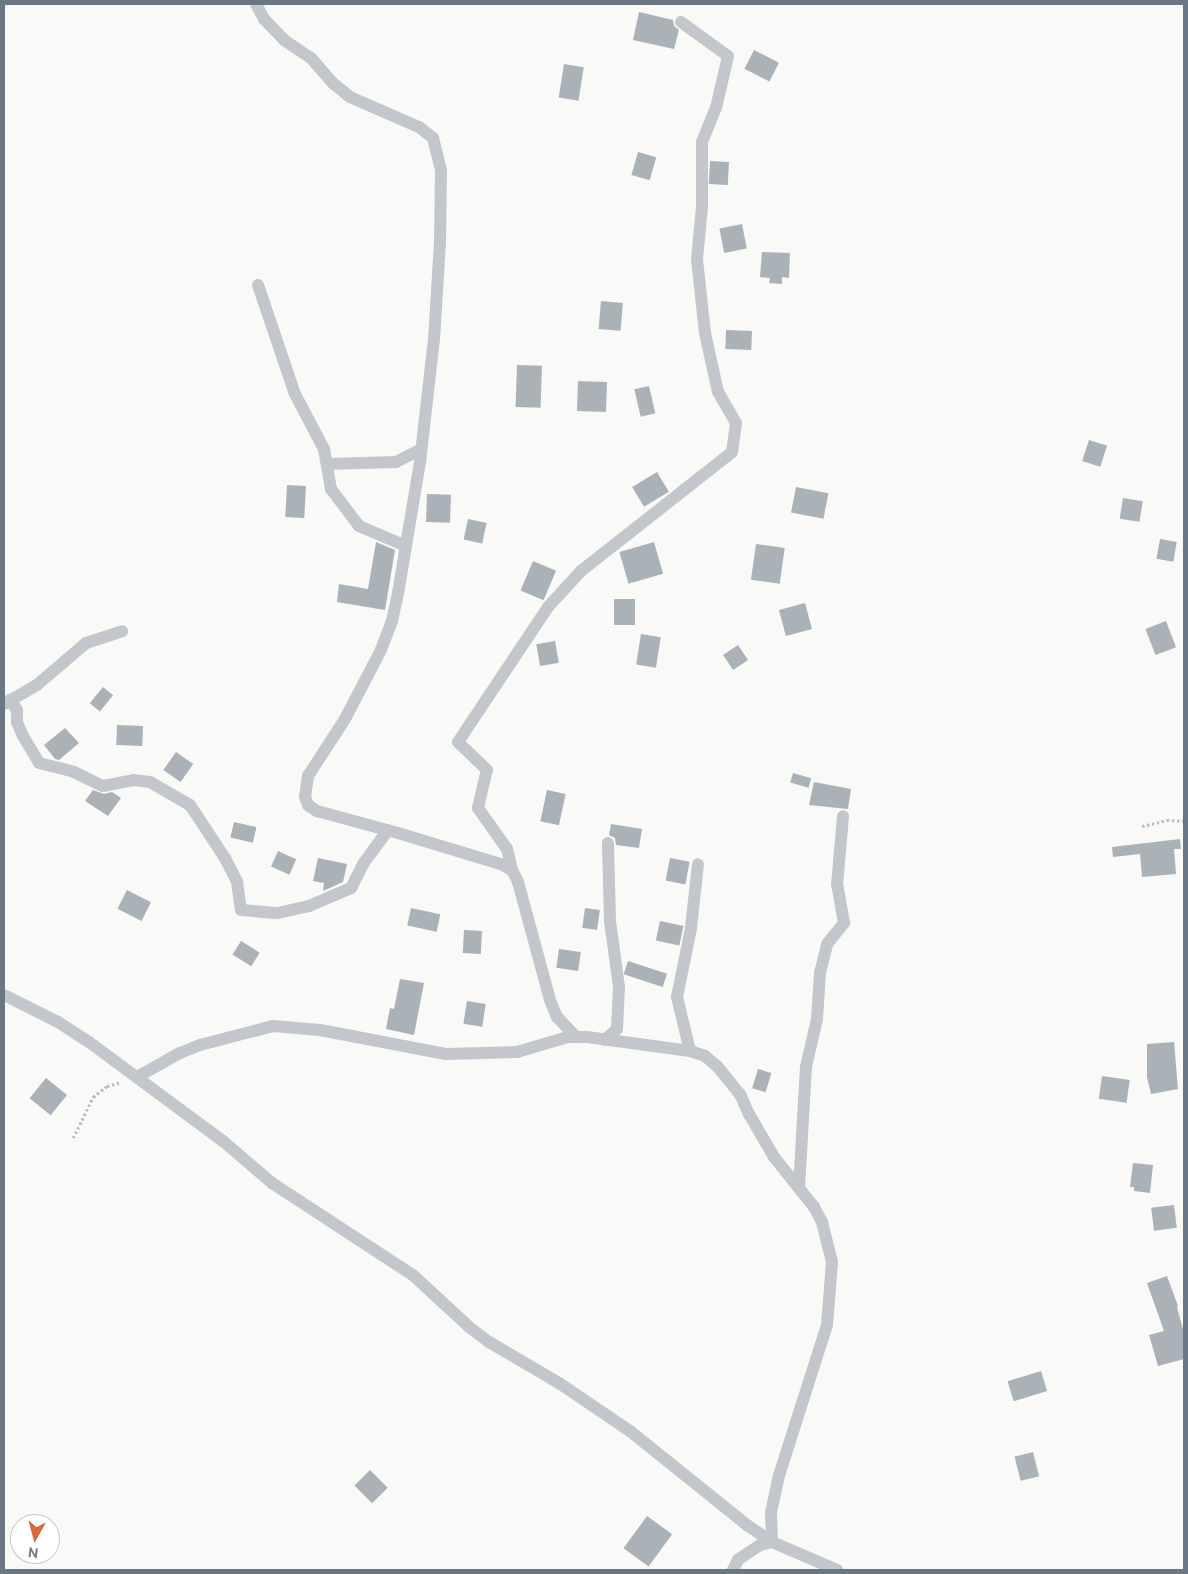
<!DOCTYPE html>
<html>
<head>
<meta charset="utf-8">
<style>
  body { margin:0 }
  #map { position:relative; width:1188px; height:1574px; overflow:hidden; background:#f9f9f7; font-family:Ubuntu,sans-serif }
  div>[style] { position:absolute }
  .building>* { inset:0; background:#aab1b7; transform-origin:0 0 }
  .path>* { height:2.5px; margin-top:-1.25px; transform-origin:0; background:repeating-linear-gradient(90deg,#bbbec0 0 2.5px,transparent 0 5px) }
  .minor>* { height:12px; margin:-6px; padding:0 6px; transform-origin:6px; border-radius:6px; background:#c3c6ca }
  span { translate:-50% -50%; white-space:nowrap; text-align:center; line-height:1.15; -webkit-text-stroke:5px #fff; paint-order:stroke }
  .frame { position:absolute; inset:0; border:5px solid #6a7886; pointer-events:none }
  .north { position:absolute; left:10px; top:1514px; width:50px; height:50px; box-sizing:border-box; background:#fff; border:1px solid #c3c9cf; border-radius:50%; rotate:187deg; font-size:14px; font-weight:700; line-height:20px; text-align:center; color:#6a7886 }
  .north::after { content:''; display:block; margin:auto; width:18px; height:22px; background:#d76a39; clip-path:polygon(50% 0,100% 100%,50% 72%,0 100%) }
</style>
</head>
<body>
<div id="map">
  <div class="building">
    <div style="clip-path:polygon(639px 12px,673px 20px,674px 26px,679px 30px,674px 49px,633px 40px)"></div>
    <div style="left:754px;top:50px;width:28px;height:21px;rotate:27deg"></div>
    <div style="left:564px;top:64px;width:20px;height:34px;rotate:9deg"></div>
    <div style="left:638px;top:152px;width:19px;height:24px;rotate:16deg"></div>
    <div style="left:710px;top:161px;width:19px;height:23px;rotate:3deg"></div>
    <div style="left:742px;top:224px;width:25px;height:23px;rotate:79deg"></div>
    <div style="clip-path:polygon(762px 252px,790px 253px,789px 278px,782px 277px,782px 284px,769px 283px,770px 278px,760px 277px)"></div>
    <div style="left:601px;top:301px;width:22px;height:28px;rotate:5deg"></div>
    <div style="left:726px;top:330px;width:26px;height:19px;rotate:2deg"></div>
    <div style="left:517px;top:365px;width:25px;height:42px;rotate:2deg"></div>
    <div style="left:578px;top:381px;width:29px;height:30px;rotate:2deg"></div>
    <div style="left:649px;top:386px;width:28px;height:15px;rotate:77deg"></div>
    <div style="left:1089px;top:440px;width:19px;height:22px;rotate:18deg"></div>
    <div style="left:657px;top:472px;width:23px;height:29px;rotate:59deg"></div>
    <div style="left:287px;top:485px;width:19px;height:32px;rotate:3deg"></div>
    <div style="left:796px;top:487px;width:33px;height:26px;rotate:11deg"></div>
    <div style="left:427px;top:494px;width:24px;height:28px;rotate:2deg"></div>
    <div style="left:1123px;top:498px;width:20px;height:21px;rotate:9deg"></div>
    <div style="left:468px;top:519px;width:19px;height:21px;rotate:12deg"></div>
    <div style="left:1160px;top:539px;width:17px;height:20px;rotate:10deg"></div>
    <div style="clip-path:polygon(376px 542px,395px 550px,385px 610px,337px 602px,339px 584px,368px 589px)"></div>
    <div style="left:654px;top:542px;width:33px;height:36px;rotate:74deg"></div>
    <div style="left:756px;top:544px;width:29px;height:36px;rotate:8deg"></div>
    <div style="left:533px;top:561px;width:25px;height:32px;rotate:23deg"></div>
    <div style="left:614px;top:599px;width:21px;height:26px"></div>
    <div style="left:805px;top:603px;width:27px;height:27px;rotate:75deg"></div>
    <div style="left:1166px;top:621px;width:28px;height:22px;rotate:69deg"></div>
    <div style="left:641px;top:634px;width:20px;height:31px;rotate:9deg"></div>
    <div style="left:555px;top:641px;width:22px;height:19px;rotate:80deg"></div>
    <div style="left:738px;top:645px;width:18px;height:18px;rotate:56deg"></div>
    <div style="left:103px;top:687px;width:13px;height:21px;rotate:39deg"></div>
    <div style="left:117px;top:725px;width:26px;height:20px;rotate:2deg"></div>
    <div style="clip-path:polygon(65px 728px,79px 743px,59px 760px,55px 759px,44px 745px)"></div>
    <div style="left:176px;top:752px;width:21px;height:22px;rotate:35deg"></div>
    <div style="left:793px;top:773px;width:19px;height:10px;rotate:16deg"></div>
    <div style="clip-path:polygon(814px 782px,851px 789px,848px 809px,809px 805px)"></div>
    <div style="clip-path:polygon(93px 790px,104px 794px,112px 792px,121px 798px,108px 816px,85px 801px)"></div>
    <div style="left:547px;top:790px;width:19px;height:32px;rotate:12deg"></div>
    <div style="left:234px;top:822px;width:23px;height:16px;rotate:13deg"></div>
    <div style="clip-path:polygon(611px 824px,642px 829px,639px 848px,616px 845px,615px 838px,609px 835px)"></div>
    <div style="clip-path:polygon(1180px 839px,1181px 849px,1174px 849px,1176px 874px,1142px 877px,1140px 854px,1113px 857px,1112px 847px)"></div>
    <div style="left:278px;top:851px;width:20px;height:17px;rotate:24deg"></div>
    <div style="clip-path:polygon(318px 858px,347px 864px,343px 882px,323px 891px,324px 883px,313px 881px)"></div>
    <div style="left:670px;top:858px;width:20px;height:23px;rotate:11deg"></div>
    <div style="left:127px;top:890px;width:27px;height:21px;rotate:27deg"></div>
    <div style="left:411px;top:908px;width:30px;height:18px;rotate:12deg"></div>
    <div style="left:585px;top:908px;width:15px;height:20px;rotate:8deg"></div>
    <div style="left:660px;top:921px;width:24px;height:20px;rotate:12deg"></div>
    <div style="left:464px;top:930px;width:18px;height:23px;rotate:3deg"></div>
    <div style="left:241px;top:941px;width:22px;height:16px;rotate:32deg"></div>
    <div style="left:559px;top:949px;width:22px;height:19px;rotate:8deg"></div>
    <div style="left:628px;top:961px;width:41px;height:14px;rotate:18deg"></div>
    <div style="clip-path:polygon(400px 979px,424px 983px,414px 1035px,386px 1029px,390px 1008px,394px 1009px)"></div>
    <div style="left:467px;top:1001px;width:19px;height:23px;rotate:9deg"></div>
    <div style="clip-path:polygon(1174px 1042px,1178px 1089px,1151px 1094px,1147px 1077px,1147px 1044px)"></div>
    <div style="left:758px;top:1069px;width:14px;height:20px;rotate:17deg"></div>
    <div style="left:1102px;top:1076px;width:28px;height:23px;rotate:8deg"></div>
    <div style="left:46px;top:1078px;width:27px;height:26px;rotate:39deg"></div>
    <div style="clip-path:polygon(1133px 1163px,1153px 1165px,1150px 1193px,1134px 1191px,1134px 1187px,1130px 1187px)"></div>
    <div style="left:1174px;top:1205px;width:23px;height:23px;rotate:83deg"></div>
    <div style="clip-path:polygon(1167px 1276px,1178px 1306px,1177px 1307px,1184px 1333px,1184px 1359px,1158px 1366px,1149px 1335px,1164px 1331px,1147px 1283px)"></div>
    <div style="left:1041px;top:1371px;width:21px;height:35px;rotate:73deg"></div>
    <div style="left:1033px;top:1452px;width:25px;height:19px;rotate:76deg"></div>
    <div style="left:370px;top:1470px;width:25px;height:22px;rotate:45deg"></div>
    <div style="left:647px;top:1516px;width:31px;height:40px;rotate:36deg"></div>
  </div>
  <div class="path">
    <div style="left:1142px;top:826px;width:26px;rotate:-13deg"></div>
    <div style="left:1167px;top:820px;width:17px;rotate:3deg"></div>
    <div style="left:73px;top:1138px;width:46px;rotate:-64deg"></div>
    <div style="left:93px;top:1097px;width:18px;rotate:-38deg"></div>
    <div style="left:107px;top:1086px;width:15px;rotate:-16deg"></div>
  </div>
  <div class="minor">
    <div style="left:256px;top:4px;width:17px;rotate:62deg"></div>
    <div style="left:264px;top:19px;width:29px;rotate:46deg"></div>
    <div style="left:284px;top:40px;width:32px;rotate:34deg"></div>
    <div style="left:311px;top:58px;width:35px;rotate:49deg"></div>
    <div style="left:334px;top:84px;width:21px;rotate:39deg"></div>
    <div style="left:350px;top:97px;width:75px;rotate:23.5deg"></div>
    <div style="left:419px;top:127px;width:18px;rotate:38deg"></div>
    <div style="left:433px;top:138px;width:34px;rotate:76deg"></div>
    <div style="left:441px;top:171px;width:71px;rotate:90.8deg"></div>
    <div style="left:440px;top:242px;width:97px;rotate:93.5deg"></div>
    <div style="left:434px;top:339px;width:124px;rotate:96.5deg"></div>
    <div style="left:420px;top:462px;width:133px;rotate:99.5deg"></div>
    <div style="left:398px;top:593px;width:29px;rotate:102deg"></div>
    <div style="left:392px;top:621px;width:31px;rotate:111deg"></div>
    <div style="left:381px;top:650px;width:78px;rotate:117.6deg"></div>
    <div style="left:345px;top:719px;width:68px;rotate:123deg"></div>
    <div style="left:308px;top:776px;width:21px;rotate:98deg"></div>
    <div style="left:305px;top:797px;width:9px;rotate:69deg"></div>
    <div style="left:308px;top:805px;width:11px;rotate:34deg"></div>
    <div style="left:317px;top:811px;width:84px;rotate:15.2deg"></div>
    <div style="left:398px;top:833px;width:108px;rotate:16.8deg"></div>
    <div style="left:501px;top:864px;width:13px;rotate:29deg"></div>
    <div style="left:512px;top:870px;width:13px;rotate:63deg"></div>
    <div style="left:518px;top:882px;width:122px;rotate:74.8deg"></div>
    <div style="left:550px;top:1000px;width:18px;rotate:68deg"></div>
    <div style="left:557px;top:1017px;width:28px;rotate:46deg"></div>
    <div style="left:258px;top:285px;width:115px;rotate:71.3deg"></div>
    <div style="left:295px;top:394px;width:62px;rotate:62.2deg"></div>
    <div style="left:324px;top:449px;width:41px;rotate:80.1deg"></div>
    <div style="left:331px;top:489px;width:46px;rotate:52.9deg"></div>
    <div style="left:359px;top:526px;width:51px;rotate:23.1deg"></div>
    <div style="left:327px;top:464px;width:69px;rotate:-1.7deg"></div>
    <div style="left:396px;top:462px;width:28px;rotate:-27deg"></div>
    <div style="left:10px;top:700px;width:12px;rotate:55deg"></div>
    <div style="left:17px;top:710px;width:12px;rotate:90deg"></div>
    <div style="left:17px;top:722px;width:15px;rotate:67deg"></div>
    <div style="left:23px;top:736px;width:31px;rotate:59deg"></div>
    <div style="left:39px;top:763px;width:36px;rotate:14deg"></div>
    <div style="left:74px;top:772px;width:32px;rotate:26deg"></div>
    <div style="left:103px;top:786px;width:31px;rotate:-11deg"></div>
    <div style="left:133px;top:780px;width:17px;rotate:7deg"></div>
    <div style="left:150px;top:782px;width:46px;rotate:29.9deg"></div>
    <div style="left:190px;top:805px;width:64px;rotate:56.6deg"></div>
    <div style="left:225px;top:858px;width:27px;rotate:63deg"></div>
    <div style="left:237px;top:882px;width:28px;rotate:82deg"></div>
    <div style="left:241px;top:910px;width:37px;rotate:5deg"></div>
    <div style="left:278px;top:913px;width:32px;rotate:-13deg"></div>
    <div style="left:309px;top:906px;width:46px;rotate:-23.2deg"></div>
    <div style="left:351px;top:888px;width:27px;rotate:-63deg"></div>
    <div style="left:363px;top:864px;width:42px;rotate:-53.7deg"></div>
    <div style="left:4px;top:704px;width:39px;rotate:-30deg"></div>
    <div style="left:38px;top:684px;width:63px;rotate:-40.5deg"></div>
    <div style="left:86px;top:643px;width:38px;rotate:-18deg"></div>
    <div style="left:512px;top:870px;width:22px;rotate:-103deg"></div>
    <div style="left:507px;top:849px;width:50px;rotate:-125.3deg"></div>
    <div style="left:478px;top:808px;width:39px;rotate:-77deg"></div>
    <div style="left:487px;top:770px;width:40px;rotate:-136deg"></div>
    <div style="left:458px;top:742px;width:162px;rotate:-56.3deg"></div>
    <div style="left:548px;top:607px;width:49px;rotate:-47.5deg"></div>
    <div style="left:581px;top:571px;width:192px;rotate:-38.2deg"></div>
    <div style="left:732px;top:452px;width:29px;rotate:-82deg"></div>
    <div style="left:736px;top:423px;width:36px;rotate:-120deg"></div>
    <div style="left:718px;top:392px;width:60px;rotate:-102.4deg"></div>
    <div style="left:705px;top:333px;width:74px;rotate:-96.2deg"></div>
    <div style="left:697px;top:259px;width:52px;rotate:-84.5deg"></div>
    <div style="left:702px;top:207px;width:65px;rotate:-90deg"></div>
    <div style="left:702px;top:142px;width:37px;rotate:-68deg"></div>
    <div style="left:716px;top:108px;width:53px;rotate:-77deg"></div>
    <div style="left:728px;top:56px;width:58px;rotate:-144.1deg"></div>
    <div style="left:4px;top:995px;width:60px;rotate:26.6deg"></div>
    <div style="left:58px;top:1022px;width:37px;rotate:33deg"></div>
    <div style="left:89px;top:1042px;width:167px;rotate:36.5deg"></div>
    <div style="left:223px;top:1141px;width:65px;rotate:40.6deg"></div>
    <div style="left:272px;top:1183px;width:170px;rotate:33.2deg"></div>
    <div style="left:414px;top:1276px;width:75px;rotate:42.8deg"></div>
    <div style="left:469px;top:1327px;width:25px;rotate:37deg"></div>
    <div style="left:489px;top:1342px;width:81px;rotate:30.4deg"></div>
    <div style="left:559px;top:1383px;width:86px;rotate:34.1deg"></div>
    <div style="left:630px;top:1431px;width:150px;rotate:38.8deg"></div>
    <div style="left:747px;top:1525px;width:30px;rotate:34deg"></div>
    <div style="left:772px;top:1542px;width:71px;rotate:23.3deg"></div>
    <div style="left:605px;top:1040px;width:16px;rotate:-43deg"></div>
    <div style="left:617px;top:1029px;width:42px;rotate:-87.3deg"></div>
    <div style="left:619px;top:987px;width:67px;rotate:-97.8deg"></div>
    <div style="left:610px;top:921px;width:78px;rotate:-91.5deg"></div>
    <div style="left:690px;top:1051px;width:56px;rotate:-103.5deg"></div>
    <div style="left:677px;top:997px;width:70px;rotate:-78.5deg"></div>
    <div style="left:691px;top:928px;width:64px;rotate:-83.8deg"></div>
    <div style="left:137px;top:1077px;width:49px;rotate:-29.2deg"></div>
    <div style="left:180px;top:1053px;width:22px;rotate:-22deg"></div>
    <div style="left:200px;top:1045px;width:75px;rotate:-14.6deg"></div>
    <div style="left:273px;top:1026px;width:47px;rotate:4.9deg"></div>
    <div style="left:320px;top:1030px;width:128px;rotate:10.8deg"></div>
    <div style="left:446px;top:1054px;width:71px;rotate:-1.6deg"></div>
    <div style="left:517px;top:1052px;width:53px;rotate:-16.4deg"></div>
    <div style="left:568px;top:1037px;width:19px"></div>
    <div style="left:587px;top:1037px;width:104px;rotate:7.7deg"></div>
    <div style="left:690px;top:1051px;width:16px;rotate:18deg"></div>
    <div style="left:705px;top:1056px;width:16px;rotate:40deg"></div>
    <div style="left:717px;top:1066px;width:36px;rotate:51deg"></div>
    <div style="left:740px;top:1094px;width:22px;rotate:66deg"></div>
    <div style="left:749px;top:1114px;width:50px;rotate:59.8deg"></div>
    <div style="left:774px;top:1157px;width:64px;rotate:51.3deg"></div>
    <div style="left:814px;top:1207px;width:17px;rotate:62deg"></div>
    <div style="left:822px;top:1222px;width:41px;rotate:76deg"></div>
    <div style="left:832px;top:1262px;width:63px;rotate:94.5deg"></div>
    <div style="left:827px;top:1325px;width:157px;rotate:107.7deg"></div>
    <div style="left:779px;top:1475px;width:39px;rotate:102deg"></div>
    <div style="left:771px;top:1513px;width:29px;rotate:88deg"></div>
    <div style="left:772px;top:1542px;width:12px;rotate:166deg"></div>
    <div style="left:760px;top:1545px;width:27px;rotate:146deg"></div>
    <div style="left:738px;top:1560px;width:11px;rotate:117deg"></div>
    <div style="left:799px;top:1188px;width:121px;rotate:-86.7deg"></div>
    <div style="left:806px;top:1067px;width:49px;rotate:-77.1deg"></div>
    <div style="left:817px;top:1019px;width:46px;rotate:-86.3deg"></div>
    <div style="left:820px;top:973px;width:30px;rotate:-76deg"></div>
    <div style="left:827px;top:944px;width:27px;rotate:-51deg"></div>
    <div style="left:844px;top:923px;width:39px;rotate:-100deg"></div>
    <div style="left:837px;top:885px;width:69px;rotate:-85deg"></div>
  </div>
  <div class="frame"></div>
  <div class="north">N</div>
</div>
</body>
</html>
